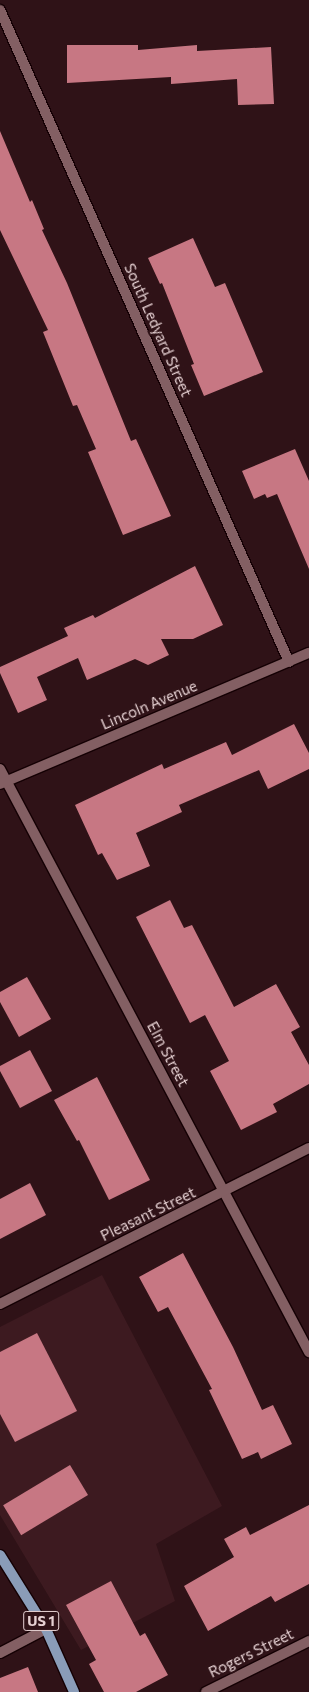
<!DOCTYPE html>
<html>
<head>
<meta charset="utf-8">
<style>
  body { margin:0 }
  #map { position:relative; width:309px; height:1692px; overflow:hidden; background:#2f1217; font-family:Commissioner,sans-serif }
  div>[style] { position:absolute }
  .built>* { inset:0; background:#3d1a20 }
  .building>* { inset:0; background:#c77783; transform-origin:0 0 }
  .roads { filter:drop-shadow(1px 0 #150004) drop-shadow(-1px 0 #150004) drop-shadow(0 1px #150004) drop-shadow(0 -1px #150004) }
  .street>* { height:10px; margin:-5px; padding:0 5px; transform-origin:5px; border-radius:5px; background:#835f63 }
  .primary>* { height:10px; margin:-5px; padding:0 5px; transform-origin:5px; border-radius:5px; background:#8a9cb8 }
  span { translate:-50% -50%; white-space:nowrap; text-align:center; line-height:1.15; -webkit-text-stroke:4px #2f1217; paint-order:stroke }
  .shield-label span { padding:1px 3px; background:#2f1217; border:1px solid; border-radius:3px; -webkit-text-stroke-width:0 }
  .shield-label { font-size:14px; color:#e6d1d3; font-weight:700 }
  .street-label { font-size:15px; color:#e6d1d3 }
</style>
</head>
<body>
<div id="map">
  <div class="built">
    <div style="clip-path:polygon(102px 1275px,222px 1506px,156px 1544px,175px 1601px,81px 1650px,0 1515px,0 1327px)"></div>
  </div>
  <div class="building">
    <div style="clip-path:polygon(67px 45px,138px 45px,138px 50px,197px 45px,197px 51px,271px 47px,274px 104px,238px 105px,237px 79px,171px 84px,171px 77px,67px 83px)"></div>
    <div style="clip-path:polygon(0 131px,30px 202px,32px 200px,44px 229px,42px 230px,67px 283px,131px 441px,136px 439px,171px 516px,123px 535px,88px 452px,96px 449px,77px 405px,73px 406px,43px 332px,48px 330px,0 230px)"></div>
    <div style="clip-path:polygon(193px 238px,215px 287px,225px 283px,263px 372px,204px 396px,191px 365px,194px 364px,162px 283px,160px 284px,148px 258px)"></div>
    <div style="clip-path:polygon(295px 449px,309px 481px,309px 569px,277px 494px,267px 498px,265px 494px,254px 499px,242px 471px)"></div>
    <div style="clip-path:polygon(195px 566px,223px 625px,193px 639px,161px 639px,169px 655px,148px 665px,135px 659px,87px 680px,78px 658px,37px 677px,47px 700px,18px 713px,0 673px,0 667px,68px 636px,64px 628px,93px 615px,95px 618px)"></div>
    <div style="clip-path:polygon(294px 724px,309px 753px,309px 769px,268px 789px,259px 770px,179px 805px,182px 812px,136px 833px,150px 866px,117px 880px,102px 853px,98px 855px,75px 805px,162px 764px,164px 769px,226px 742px,232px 755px)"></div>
    <div style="clip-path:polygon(170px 900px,184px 928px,192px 925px,234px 1007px,276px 984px,300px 1027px,291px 1032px,309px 1065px,309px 1084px,273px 1104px,277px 1112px,241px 1130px,210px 1071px,229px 1061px,205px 1015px,190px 1023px,136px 917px)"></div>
    <div style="clip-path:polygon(27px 977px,51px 1019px,19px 1037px,0 1002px,0 992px)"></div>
    <div style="clip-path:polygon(30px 1050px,52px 1091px,20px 1108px,0 1071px,0 1066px)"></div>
    <div style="clip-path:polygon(97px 1077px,150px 1180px,109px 1200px,79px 1140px,77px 1141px,54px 1100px)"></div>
    <div style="clip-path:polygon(30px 1183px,46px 1215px,0 1239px,0 1199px)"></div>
    <div style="clip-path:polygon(183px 1253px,233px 1347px,262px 1410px,273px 1405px,292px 1444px,261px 1459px,258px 1452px,242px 1459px,209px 1390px,212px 1389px,168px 1307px,158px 1312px,139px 1277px)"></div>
    <div style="clip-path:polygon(37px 1333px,77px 1411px,15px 1442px,0 1414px,0 1352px)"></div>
    <div style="left:70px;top:1465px;width:35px;height:78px;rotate:59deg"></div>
    <div style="clip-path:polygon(309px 1505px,309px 1584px,275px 1602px,271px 1596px,208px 1631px,184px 1586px,234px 1557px,224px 1539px,246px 1527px,250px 1535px)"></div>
    <div style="clip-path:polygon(111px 1581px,140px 1636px,145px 1633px,168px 1675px,136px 1692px,104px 1692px,89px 1664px,96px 1660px,66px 1605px)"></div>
    <div style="clip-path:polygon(28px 1667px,38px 1692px,0 1692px,0 1678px)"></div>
  </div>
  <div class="roads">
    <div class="street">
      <div style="left:0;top:10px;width:713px;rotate:66.09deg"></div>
      <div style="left:0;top:769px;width:660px;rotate:62.08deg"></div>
      <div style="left:0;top:784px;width:336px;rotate:-23deg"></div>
      <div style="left:0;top:1304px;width:346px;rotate:-26.8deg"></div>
      <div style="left:0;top:1653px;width:52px;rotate:-27.6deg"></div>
      <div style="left:206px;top:1692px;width:115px;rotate:-26.3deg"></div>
    </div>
    <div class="primary">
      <div style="left:0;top:1555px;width:87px;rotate:58.1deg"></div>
      <div style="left:46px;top:1629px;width:69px;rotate:66deg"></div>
    </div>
  </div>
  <div class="shield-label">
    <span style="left:41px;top:1621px">US 1</span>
  </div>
  <div class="street-label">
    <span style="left:158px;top:330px;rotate:66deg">South Ledyard Street</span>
    <span style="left:149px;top:705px;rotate:-23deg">Lincoln Avenue</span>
    <span style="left:168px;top:1054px;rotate:62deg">Elm Street</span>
    <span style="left:148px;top:1214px;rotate:-26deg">Pleasant Street</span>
    <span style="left:251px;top:1653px;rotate:-26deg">Rogers Street</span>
  </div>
</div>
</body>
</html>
